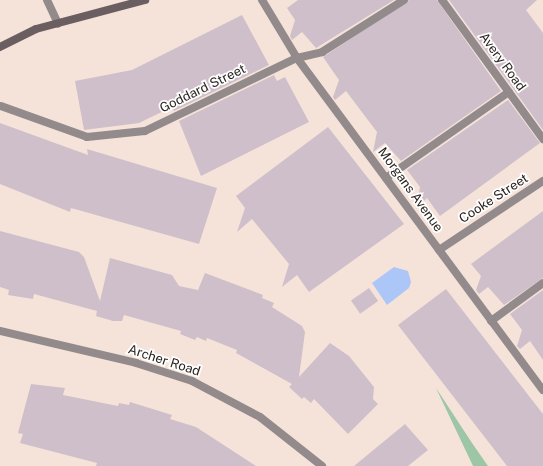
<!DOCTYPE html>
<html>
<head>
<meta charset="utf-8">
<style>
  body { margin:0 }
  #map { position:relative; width:543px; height:466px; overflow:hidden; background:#f5e3d9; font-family:"Public Sans",sans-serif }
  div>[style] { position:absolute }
  .green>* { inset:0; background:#9cc6a5 }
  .water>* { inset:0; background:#adc6f8 }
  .building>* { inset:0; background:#cfbfca; transform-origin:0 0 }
  .lane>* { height:8px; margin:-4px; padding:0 4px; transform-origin:4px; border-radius:4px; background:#938a8c }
  .street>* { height:8px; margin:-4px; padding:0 4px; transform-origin:4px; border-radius:4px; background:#938a8c }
  .secondary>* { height:8px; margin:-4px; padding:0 4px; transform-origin:4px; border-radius:4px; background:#6b5e61 }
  span { translate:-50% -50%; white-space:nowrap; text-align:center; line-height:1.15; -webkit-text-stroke:3.5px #fff; paint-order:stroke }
  .street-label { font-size:13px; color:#2a2420 }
</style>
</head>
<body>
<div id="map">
  <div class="green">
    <div style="clip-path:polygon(436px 388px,472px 443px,488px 466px,473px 466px)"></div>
  </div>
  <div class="water">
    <div style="clip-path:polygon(394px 267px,408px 271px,411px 282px,409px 288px,387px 305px,372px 283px)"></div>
  </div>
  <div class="building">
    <div style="clip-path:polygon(298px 0,394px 0,316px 48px,302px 32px,292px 40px,290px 36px,295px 20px,287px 8px)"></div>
    <div style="clip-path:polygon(409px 0,437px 0,501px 91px,401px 161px,385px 143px,373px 152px,377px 132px,346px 91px,335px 100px,333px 97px,339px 80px,323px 57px)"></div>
    <div style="clip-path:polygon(449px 0,537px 0,526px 10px,543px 33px,543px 130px)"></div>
    <div style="clip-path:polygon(242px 15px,269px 65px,174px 111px,172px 107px,139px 123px,84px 130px,75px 81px,132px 70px)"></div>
    <div style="clip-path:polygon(274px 75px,277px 81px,285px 77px,309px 122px,201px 176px,179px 121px)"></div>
    <div style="clip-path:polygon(508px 100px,540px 143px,440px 216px,427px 198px,416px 209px,420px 187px,407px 170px)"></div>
    <div style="clip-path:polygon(0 123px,88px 155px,87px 149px,217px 188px,199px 244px,71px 208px,70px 212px,0 184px)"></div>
    <div style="clip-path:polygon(328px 127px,404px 224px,309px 292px,297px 275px,282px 287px,289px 264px,252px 219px,237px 232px,245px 208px,236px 196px)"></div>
    <div style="clip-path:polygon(543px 211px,543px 278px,504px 305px,488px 287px,479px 294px,476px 290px,481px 276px,471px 264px)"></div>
    <div style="clip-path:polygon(0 231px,79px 252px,84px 257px,100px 301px,110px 258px,172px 275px,179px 286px,198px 290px,205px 273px,263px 295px,262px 298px,274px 303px,272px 307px,302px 326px,305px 332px,299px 377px,330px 343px,349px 356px,374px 387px,373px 399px,378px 404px,348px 434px,314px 399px,311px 403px,304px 397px,302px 399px,289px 387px,292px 384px,236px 353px,237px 350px,207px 338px,206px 341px,197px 337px,195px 340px,180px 334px,181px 331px,124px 315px,122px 321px,113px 321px,96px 316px,97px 311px,34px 294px,33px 299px,8px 295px,9px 290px,0 287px)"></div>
    <div style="left:369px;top:288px;width:16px;height:22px;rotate:55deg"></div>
    <div style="clip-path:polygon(446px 289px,543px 414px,543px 466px,507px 466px,398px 325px)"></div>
    <div style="clip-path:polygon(543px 290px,543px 360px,530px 341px,520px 349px,517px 346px,522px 330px,510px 314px)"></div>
    <div style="clip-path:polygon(31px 384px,65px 388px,63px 395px,118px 406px,119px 403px,129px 405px,130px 402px,172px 415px,170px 419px,196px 427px,256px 466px,96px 466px,97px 463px,20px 443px,23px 434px,18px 433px)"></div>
    <div style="clip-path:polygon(405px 424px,428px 450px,408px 466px,354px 466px)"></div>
  </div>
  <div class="lane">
    <div style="left:386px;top:178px;width:150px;rotate:-35deg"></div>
    <div style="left:491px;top:321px;width:64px;rotate:-36.2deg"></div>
  </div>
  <div class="street">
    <div style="left:47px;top:0;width:26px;rotate:65deg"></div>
    <div style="left:262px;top:0;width:68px;rotate:58.9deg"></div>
    <div style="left:297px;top:58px;width:413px;rotate:53.5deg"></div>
    <div style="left:442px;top:0;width:172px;rotate:54deg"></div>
    <div style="left:1px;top:106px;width:91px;rotate:19.8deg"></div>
    <div style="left:87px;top:137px;width:58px;rotate:-5.9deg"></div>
    <div style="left:145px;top:131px;width:169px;rotate:-25.7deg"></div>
    <div style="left:297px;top:58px;width:26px;rotate:-13deg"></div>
    <div style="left:322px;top:52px;width:97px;rotate:-32.4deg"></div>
    <div style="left:439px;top:250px;width:125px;rotate:-33.6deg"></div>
    <div style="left:0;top:331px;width:140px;rotate:13.2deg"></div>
    <div style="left:136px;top:363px;width:59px;rotate:17.8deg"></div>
    <div style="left:192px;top:381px;width:77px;rotate:27.9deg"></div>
    <div style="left:260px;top:417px;width:79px;rotate:38.3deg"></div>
  </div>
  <div class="secondary">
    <div style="left:0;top:47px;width:40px;rotate:-26.6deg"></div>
    <div style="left:36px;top:29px;width:113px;rotate:-14.9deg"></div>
  </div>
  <div class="street-label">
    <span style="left:502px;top:62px;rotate:54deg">Avery Road</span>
    <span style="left:203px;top:89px;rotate:-26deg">Goddard Street</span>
    <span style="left:410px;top:190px;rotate:54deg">Morgans Avenue</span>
    <span style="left:494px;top:199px;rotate:-33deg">Cooke Street</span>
    <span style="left:164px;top:361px;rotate:18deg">Archer Road</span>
  </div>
</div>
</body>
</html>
